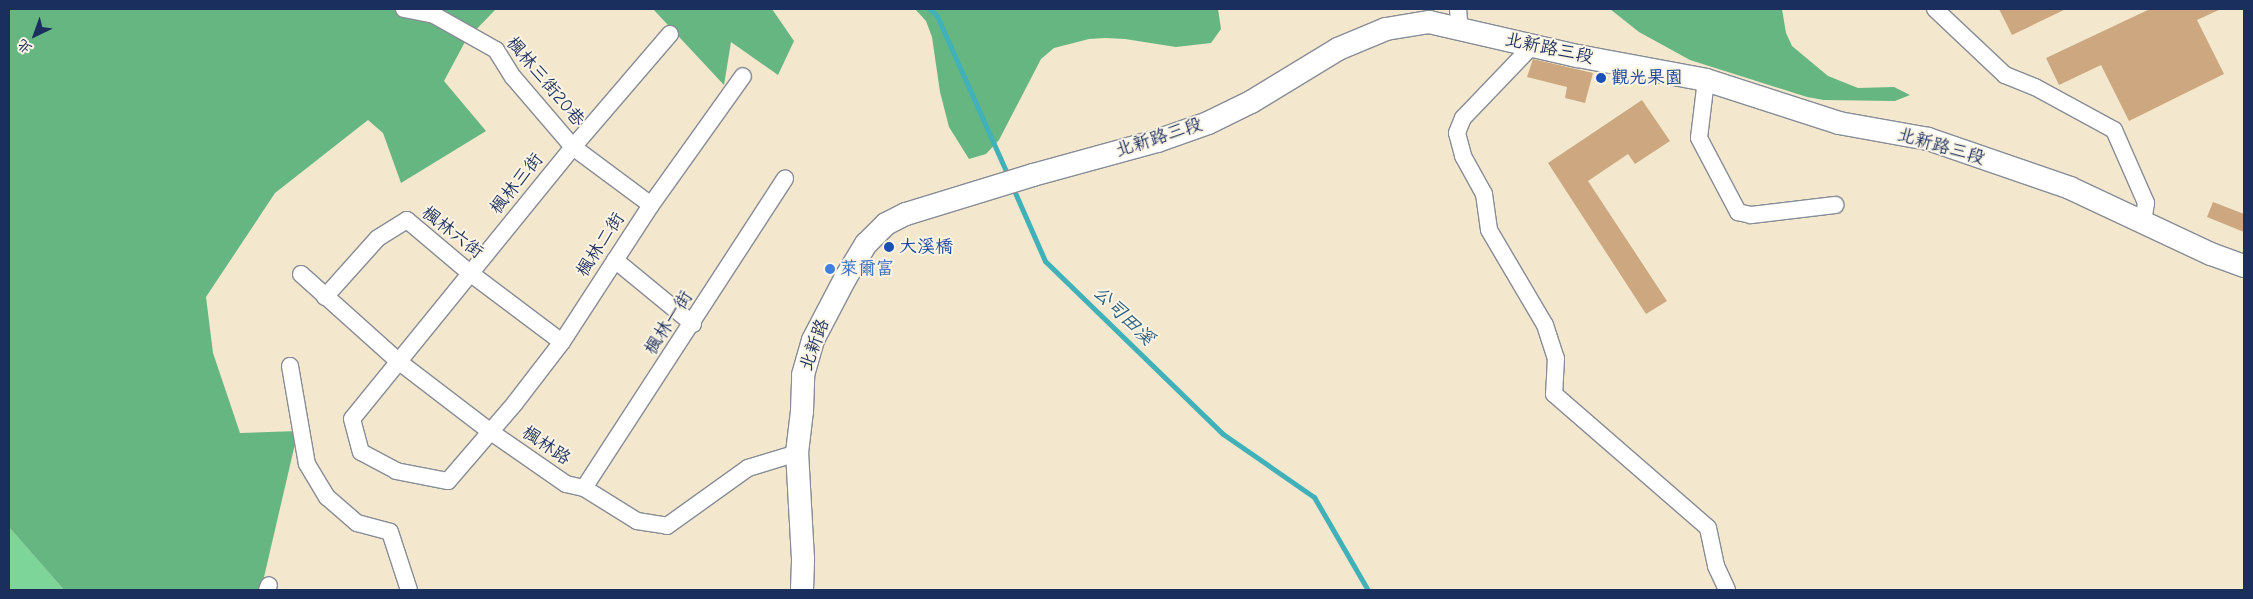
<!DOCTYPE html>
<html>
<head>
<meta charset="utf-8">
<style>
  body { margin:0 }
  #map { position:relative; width:2253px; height:599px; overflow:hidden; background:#f3e8ce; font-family:"Comic Neue","LXGW WenKai TC",sans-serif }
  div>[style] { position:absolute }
  .green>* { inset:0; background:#7ed59a }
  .forest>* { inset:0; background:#66b682 }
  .stream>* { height:5px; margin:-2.5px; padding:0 2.5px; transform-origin:2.5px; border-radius:2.5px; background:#41b1b9 }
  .building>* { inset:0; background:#cca77f }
  .roads { filter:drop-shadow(1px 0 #878c96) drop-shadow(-1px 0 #878c96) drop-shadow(0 1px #878c96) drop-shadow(0 -1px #878c96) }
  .street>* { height:16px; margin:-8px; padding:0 8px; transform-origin:8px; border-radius:8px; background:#fff }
  .secondary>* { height:22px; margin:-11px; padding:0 11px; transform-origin:11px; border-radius:11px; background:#fff }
  .dots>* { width:14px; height:14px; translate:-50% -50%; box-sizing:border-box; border:2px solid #fcf5e5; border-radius:50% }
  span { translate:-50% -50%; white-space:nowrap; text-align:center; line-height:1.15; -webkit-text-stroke:4px #fcf5e5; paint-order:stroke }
  .street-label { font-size:18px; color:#1b2f5e }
  .transit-label { font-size:18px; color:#164399 }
  .left { translate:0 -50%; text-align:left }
  .shop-label { font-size:18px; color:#366cbe }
  .water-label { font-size:19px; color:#285c7e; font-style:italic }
  .frame { position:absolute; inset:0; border:10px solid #1b2f5e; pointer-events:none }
  .north { position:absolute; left:10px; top:10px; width:50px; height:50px; -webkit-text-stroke:4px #fcf5e5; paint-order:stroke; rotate:222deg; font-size:14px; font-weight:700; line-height:20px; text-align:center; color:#1b2f5e }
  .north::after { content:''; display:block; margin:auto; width:18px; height:22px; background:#1b2f5e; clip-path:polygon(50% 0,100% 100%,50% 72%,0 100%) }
</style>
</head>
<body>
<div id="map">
  <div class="green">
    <div style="clip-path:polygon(9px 527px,64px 590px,9px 590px)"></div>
  </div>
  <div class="forest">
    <div style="clip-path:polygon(9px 9px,496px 9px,466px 40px,444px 81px,486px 131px,401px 183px,383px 133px,368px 120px,275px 193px,206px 297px,213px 353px,240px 433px,298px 431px,261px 590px,64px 590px,9px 527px)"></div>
    <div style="clip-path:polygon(653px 9px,772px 9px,794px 41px,778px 75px,731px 42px,724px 85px)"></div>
    <div style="clip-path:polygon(915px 9px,1218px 9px,1221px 29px,1211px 43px,1176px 47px,1125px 39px,1105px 38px,1089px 39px,1054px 48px,1041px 59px,999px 140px,986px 154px,969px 159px,949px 127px,940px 92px,932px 37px,926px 21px)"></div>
    <div style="clip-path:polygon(1610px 9px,1782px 9px,1786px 33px,1792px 46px,1828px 76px,1858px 88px,1894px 87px,1910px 95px,1895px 101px,1824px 100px,1807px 97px,1690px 60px,1639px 32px)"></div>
  </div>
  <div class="stream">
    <div style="left:930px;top:9px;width:10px;rotate:45deg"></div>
    <div style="left:937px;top:16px;width:177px;rotate:66deg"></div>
    <div style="left:1013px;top:188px;width:80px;rotate:66.3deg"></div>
    <div style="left:1045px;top:261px;width:248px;rotate:44.2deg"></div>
    <div style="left:1223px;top:434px;width:111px;rotate:34.7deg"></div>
    <div style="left:1314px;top:497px;width:108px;rotate:59.9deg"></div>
  </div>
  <div class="building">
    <div style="clip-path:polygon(1999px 9px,2066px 9px,2012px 35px)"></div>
    <div style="clip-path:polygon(2150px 9px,2221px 9px,2197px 20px,2224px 74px,2129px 121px,2101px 65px,2059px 85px,2046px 58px)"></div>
    <div style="clip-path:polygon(1533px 59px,1593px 73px,1585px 103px,1565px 98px,1567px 87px,1527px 77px)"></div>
    <div style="clip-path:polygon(1642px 100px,1670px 141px,1635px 164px,1628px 154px,1588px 181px,1667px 301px,1646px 314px,1548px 163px)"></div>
    <div style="clip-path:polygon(2213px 202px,2244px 214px,2244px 232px,2207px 217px)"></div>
  </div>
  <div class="roads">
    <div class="street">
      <div style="left:404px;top:9px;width:31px;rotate:11deg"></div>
      <div style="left:434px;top:15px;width:71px;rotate:29.4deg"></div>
      <div style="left:496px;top:50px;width:32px;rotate:58deg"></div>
      <div style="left:513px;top:77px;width:92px;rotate:49.4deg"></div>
      <div style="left:573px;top:147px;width:97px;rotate:36.6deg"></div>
      <div style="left:1458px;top:9px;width:21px;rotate:85deg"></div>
      <div style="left:1935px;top:9px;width:96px;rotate:43.3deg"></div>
      <div style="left:2005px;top:75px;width:32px;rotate:22deg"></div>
      <div style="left:2035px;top:87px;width:90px;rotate:28.6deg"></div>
      <div style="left:2114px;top:130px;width:80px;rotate:66.3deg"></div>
      <div style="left:2146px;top:203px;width:19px;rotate:99deg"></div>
      <div style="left:670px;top:34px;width:149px;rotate:130.6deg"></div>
      <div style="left:573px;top:147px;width:350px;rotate:129.1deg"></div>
      <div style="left:352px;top:419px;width:34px;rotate:75deg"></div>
      <div style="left:361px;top:452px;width:40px;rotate:28deg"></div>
      <div style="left:396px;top:471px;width:53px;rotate:10.9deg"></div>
      <div style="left:448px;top:481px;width:103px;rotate:-49.3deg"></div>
      <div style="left:515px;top:403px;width:77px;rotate:-52.4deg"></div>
      <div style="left:562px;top:342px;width:163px;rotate:-57deg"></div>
      <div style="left:651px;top:205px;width:158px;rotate:-54.5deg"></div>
      <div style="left:1532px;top:46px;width:100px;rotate:133.8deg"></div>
      <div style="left:1463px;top:118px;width:16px;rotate:112deg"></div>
      <div style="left:1457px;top:133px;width:24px;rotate:75deg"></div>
      <div style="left:1463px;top:156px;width:43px;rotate:61.1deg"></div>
      <div style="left:1484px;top:194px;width:36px;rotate:82deg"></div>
      <div style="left:1489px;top:230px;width:110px;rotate:59.5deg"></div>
      <div style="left:1545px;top:325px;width:35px;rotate:72deg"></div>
      <div style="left:1556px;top:358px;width:36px;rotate:93deg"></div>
      <div style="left:1554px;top:394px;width:204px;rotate:41deg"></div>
      <div style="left:1708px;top:528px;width:39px;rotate:78deg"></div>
      <div style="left:1716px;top:566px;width:26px;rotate:65deg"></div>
      <div style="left:1706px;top:80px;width:58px;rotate:96.9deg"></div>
      <div style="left:1699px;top:138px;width:84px;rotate:62.2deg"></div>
      <div style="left:1738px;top:212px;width:13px;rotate:13deg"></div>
      <div style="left:1751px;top:215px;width:85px;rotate:-6.8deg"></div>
      <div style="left:615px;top:260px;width:101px;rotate:39.4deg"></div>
      <div style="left:301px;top:274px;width:130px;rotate:41.9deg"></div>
      <div style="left:398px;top:361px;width:117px;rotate:37.4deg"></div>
      <div style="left:491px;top:432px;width:91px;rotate:34.7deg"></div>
      <div style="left:566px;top:484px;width:18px;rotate:13deg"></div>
      <div style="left:584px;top:488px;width:62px;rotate:31.9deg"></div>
      <div style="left:637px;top:521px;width:30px;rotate:9deg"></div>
      <div style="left:667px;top:526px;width:100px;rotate:-35.6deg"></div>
      <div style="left:748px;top:468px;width:51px;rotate:-17deg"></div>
      <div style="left:325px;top:297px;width:79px;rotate:-48.1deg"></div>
      <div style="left:378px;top:238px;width:34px;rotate:-32deg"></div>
      <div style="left:407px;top:220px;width:82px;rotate:40.1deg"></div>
      <div style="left:470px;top:273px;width:115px;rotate:36.9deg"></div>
      <div style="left:290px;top:366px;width:99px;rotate:80.2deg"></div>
      <div style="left:307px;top:464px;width:39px;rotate:59deg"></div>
      <div style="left:327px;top:497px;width:40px;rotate:41deg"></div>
      <div style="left:357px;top:523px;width:34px;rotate:15deg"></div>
      <div style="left:390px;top:532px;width:61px;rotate:71.9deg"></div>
      <div style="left:584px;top:488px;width:369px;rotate:-57deg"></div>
      <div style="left:267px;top:590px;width:5px;rotate:-68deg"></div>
    </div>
    <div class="secondary">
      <div style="left:802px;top:590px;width:31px;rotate:-88deg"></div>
      <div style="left:803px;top:559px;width:106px;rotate:-93.2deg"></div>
      <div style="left:797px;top:453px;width:42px;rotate:-83.2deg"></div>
      <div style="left:802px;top:411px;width:36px;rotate:-88deg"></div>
      <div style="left:803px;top:375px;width:36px;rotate:-74deg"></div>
      <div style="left:813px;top:340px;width:71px;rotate:-62.4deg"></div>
      <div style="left:846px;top:277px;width:39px;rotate:-59deg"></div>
      <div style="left:866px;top:244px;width:28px;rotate:-45deg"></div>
      <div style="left:886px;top:224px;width:22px;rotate:-27deg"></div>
      <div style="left:906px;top:214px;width:133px;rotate:-17.1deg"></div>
      <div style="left:1033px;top:175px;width:129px;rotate:-15.3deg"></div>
      <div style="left:1157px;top:141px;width:54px;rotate:-19.4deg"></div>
      <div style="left:1208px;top:123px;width:48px;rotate:-26deg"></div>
      <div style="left:1251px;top:102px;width:102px;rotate:-31.3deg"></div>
      <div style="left:1338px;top:49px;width:52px;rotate:-22.6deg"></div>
      <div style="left:1386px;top:29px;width:44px;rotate:-9.2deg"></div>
      <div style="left:1429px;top:22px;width:153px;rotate:12.9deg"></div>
      <div style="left:1578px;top:56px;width:130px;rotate:10.6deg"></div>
      <div style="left:1706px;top:80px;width:140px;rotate:17.9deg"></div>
      <div style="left:1839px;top:123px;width:90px;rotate:10.2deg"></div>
      <div style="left:1928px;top:139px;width:150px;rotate:19deg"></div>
      <div style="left:2070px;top:188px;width:156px;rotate:25.1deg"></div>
      <div style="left:2211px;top:254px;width:35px;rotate:20deg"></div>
    </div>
  </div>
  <div class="dots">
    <div style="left:1601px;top:78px;background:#1a4fb4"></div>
    <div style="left:889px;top:247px;background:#1a4fb4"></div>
    <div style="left:830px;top:269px;background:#3f7fe0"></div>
  </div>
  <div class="street-label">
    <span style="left:1549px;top:49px;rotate:12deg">北新路三段</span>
    <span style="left:545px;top:82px;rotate:50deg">楓林三街20巷</span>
    <span style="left:1159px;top:138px;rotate:-18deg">北新路三段</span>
    <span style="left:1941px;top:147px;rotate:16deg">北新路三段</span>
    <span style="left:517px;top:184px;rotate:-51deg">楓林三街</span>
    <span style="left:452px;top:233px;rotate:38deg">楓林六街</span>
    <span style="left:601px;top:245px;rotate:-57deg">楓林二街</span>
    <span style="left:669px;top:323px;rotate:-57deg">楓林一街</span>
    <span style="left:815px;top:345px;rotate:-70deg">北新路</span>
    <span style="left:546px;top:446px;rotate:34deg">楓林路</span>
  </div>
  <div class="transit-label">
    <span class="left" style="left:1611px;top:78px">觀光果園</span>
    <span class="left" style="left:899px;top:247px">大溪橋</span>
  </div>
  <div class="shop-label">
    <span class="left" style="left:840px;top:269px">萊爾富</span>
  </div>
  <div class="water-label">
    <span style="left:1123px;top:316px;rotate:44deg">公司田溪</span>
  </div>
  <div class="frame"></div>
  <div class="north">北</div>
</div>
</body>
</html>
